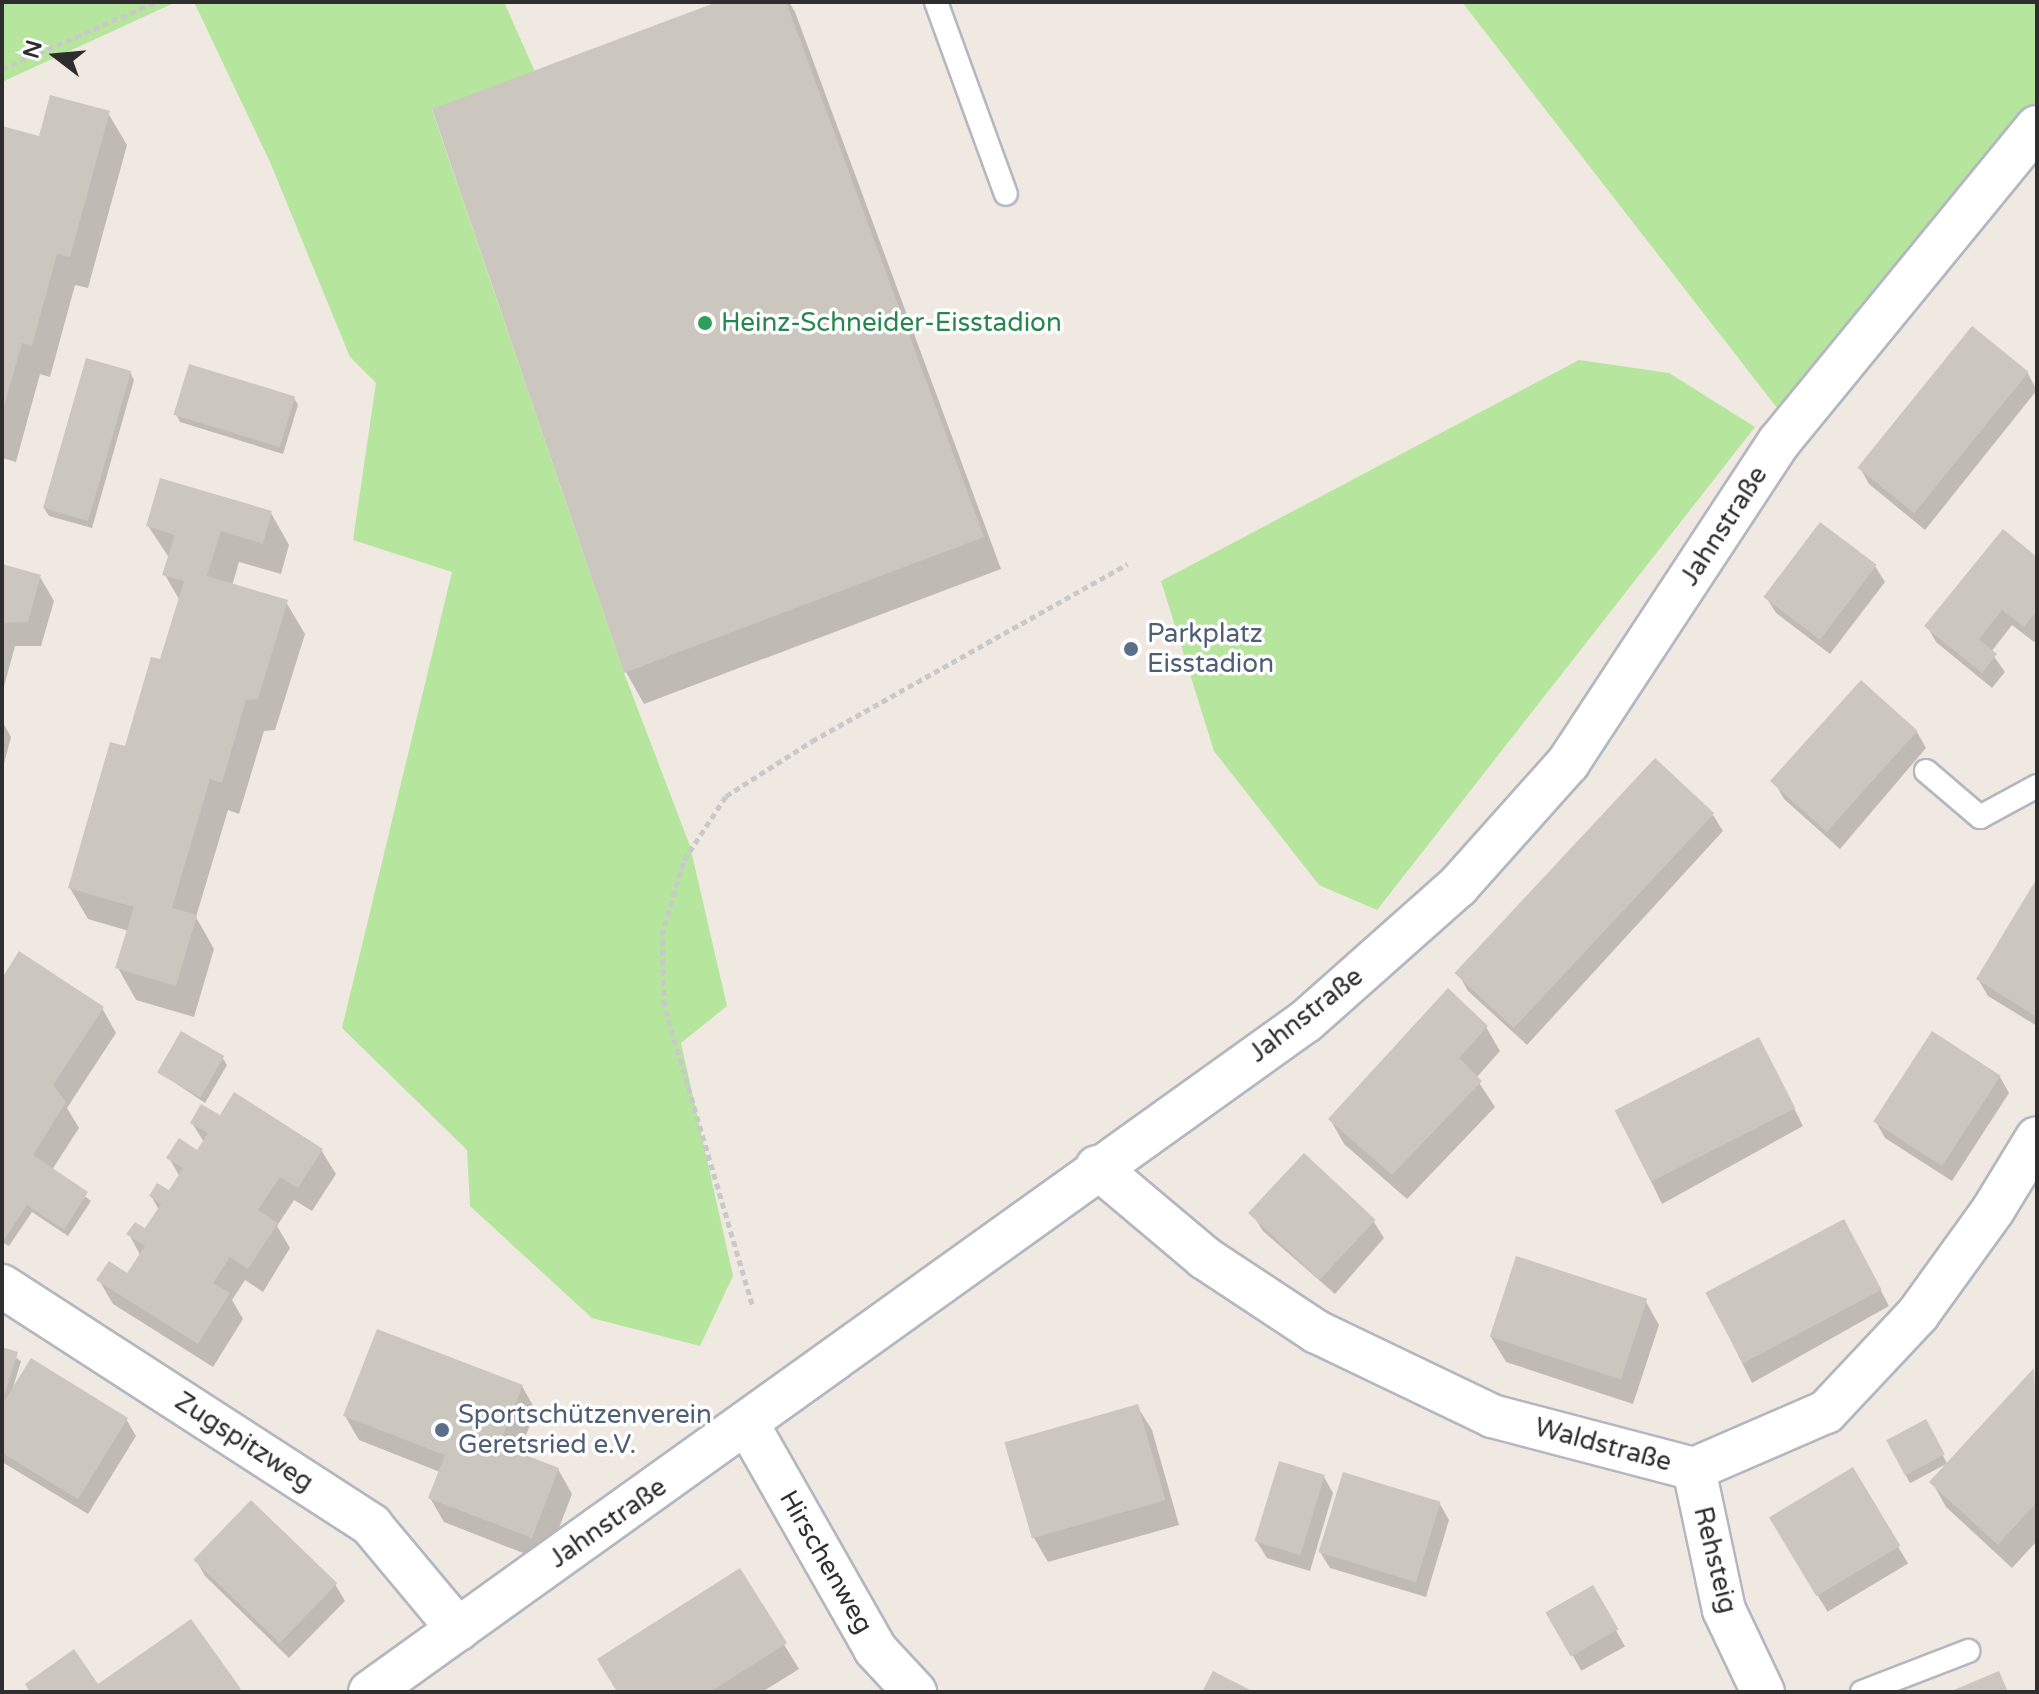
<!DOCTYPE html>
<html>
<head>
<meta charset="utf-8">
<style>
  body { margin:0 }
  #map { position:relative; width:2039px; height:1694px; overflow:hidden; background:#efe9e1; font-family:"Varela Round",sans-serif }
  div>[style] { position:absolute }
  .green>* { inset:0; background:#b6e59e }
  .shadow>* { inset:0; background:#0003; transform-origin:0 0 }
  .building>* { inset:0; background:#cbc7bf; transform-origin:0 0 }
  .path>* { height:5px; margin-top:-2.5px; transform-origin:0; background:repeating-linear-gradient(90deg,#c9c9c9 0 6px,transparent 0 10px) }
  .roads { filter:drop-shadow(2px 0 #b4b7c1) drop-shadow(-2px 0 #b4b7c1) drop-shadow(0 2px #b4b7c1) drop-shadow(0 -2px #b4b7c1) }
  .lane>* { height:22px; margin:-11px; padding:0 11px; transform-origin:11px; border-radius:11px; background:#fff }
  .street>* { height:42px; margin:-21px; padding:0 21px; transform-origin:21px; border-radius:21px; background:#fff }
  .dots>* { width:22px; height:22px; translate:-50% -50%; box-sizing:border-box; border:4px solid #fff; border-radius:50% }
  span { translate:-50% -50%; white-space:nowrap; text-align:center; line-height:1.15; -webkit-text-stroke:7px #fff; paint-order:stroke }
  .leisure-label { font-size:26px; color:#27864d }
  .left { translate:0 -50%; text-align:left }
  .street-label { font-size:26px; color:#2e2e2e }
  .service-label { font-size:26px; color:#4e5e75 }
  .frame { position:absolute; inset:0; border:4px solid #2e2e2e; pointer-events:none }
  .north { position:absolute; left:16px; top:16px; width:80px; height:80px; -webkit-text-stroke:6px #fff; paint-order:stroke; rotate:286deg; font-size:22px; font-weight:700; line-height:32px; text-align:center; color:#2e2e2e }
  .north::after { content:''; display:block; margin:auto; width:28px; height:36px; background:#2e2e2e; clip-path:polygon(50% 0,100% 100%,50% 72%,0 100%) }
</style>
</head>
<body>
<div id="map">
  <div class="green">
    <div style="clip-path:polygon(2px 2px,176px 2px,2px 82px)"></div>
    <div style="clip-path:polygon(194px 2px,504px 2px,536px 74px,432px 110px,624px 673px,690px 846px,727px 1006px,681px 1043px,733px 1276px,700px 1346px,592px 1318px,470px 1206px,467px 1150px,342px 1028px,452px 572px,353px 540px,376px 383px,350px 357px,270px 162px)"></div>
    <div style="clip-path:polygon(1462px 2px,2037px 2px,2037px 110px,1784px 417px)"></div>
    <div style="clip-path:polygon(1579px 360px,1669px 373px,1755px 427px,1377px 910px,1319px 885px,1214px 751px,1161px 581px)"></div>
  </div>
  <div class="shadow">
    <div style="clip-path:polygon(722px 2px,789px 2px,795px 12px,1001px 569px,644px 704px,626px 672px,434px 111px)"></div>
    <div style="clip-path:polygon(108px 113px,127px 145px,88px 288px,75px 285px,50px 377px,40px 374px,16px 462px,2px 458px,2px 128px,41px 139px)"></div>
    <div style="clip-path:polygon(1973px 329px,2028px 374px,2037px 390px,1925px 530px,1869px 484px,1860px 468px)"></div>
    <div style="clip-path:polygon(130px 372px,134px 380px,92px 528px,49px 516px,44px 508px)"></div>
    <div style="clip-path:polygon(294px 398px,298px 405px,283px 454px,180px 422px,176px 414px)"></div>
    <div style="clip-path:polygon(271px 513px,289px 545px,281px 574px,239px 562px,232px 586px,286px 602px,305px 634px,275px 730px,264px 731px,239px 814px,228px 810px,196px 917px,214px 949px,194px 1017px,136px 1000px,118px 968px,129px 931px,88px 919px,70px 888px,161px 662px,180px 601px,165px 575px,170px 559px,148px 526px)"></div>
    <div style="clip-path:polygon(2037px 559px,2037px 639px,2034px 642px,2012px 625px,1991px 652px,2005px 672px,1992px 688px,1936px 642px,1927px 626px)"></div>
    <div style="clip-path:polygon(2px 566px,40px 577px,54px 601px,41px 646px,15px 646px,2px 694px)"></div>
    <div style="clip-path:polygon(1875px 566px,1885px 582px,1830px 654px,1776px 613px,1766px 597px)"></div>
    <div style="clip-path:polygon(2px 721px,11px 737px,2px 771px)"></div>
    <div style="clip-path:polygon(1917px 732px,1926px 748px,1840px 849px,1784px 799px,1775px 783px)"></div>
    <div style="clip-path:polygon(1713px 815px,1723px 831px,1527px 1045px,1468px 991px,1459px 975px)"></div>
    <div style="clip-path:polygon(2037px 882px,2037px 1026px,1988px 996px,1978px 979px)"></div>
    <div style="clip-path:polygon(20px 954px,102px 1008px,116px 1033px,67px 1108px,79px 1128px,52px 1170px,91px 1201px,68px 1236px,32px 1212px,9px 1246px,2px 1242px,2px 982px)"></div>
    <div style="clip-path:polygon(1486px 1027px,1500px 1051px,1476px 1078px,1495px 1107px,1407px 1199px,1344px 1144px,1330px 1119px)"></div>
    <div style="clip-path:polygon(1933px 1033px,2000px 1077px,2009px 1093px,1952px 1181px,1885px 1138px,1876px 1122px)"></div>
    <div style="clip-path:polygon(1768px 1056px,1803px 1126px,1662px 1204px,1621px 1119px)"></div>
    <div style="clip-path:polygon(222px 1057px,227px 1065px,205px 1103px,159px 1072px)"></div>
    <div style="clip-path:polygon(220px 1118px,321px 1150px,336px 1174px,312px 1211px,294px 1200px,277px 1226px,290px 1248px,263px 1292px,245px 1280px,232px 1300px,243px 1319px,213px 1367px,113px 1304px,99px 1280px,128px 1275px,140px 1255px,129px 1234px,146px 1231px,159px 1210px,151px 1196px,170px 1193px,180px 1177px,169px 1158px,197px 1153px,204px 1142px,192px 1123px)"></div>
    <div style="clip-path:polygon(1253px 1215px,1374px 1222px,1384px 1238px,1335px 1294px,1263px 1231px)"></div>
    <div style="clip-path:polygon(1853px 1238px,1889px 1306px,1752px 1383px,1707px 1292px)"></div>
    <div style="clip-path:polygon(1645px 1300px,1659px 1325px,1633px 1404px,1506px 1362px,1491px 1337px)"></div>
    <div style="clip-path:polygon(2px 1349px,21px 1361px,12px 1391px,126px 1419px,136px 1436px,88px 1514px,2px 1462px)"></div>
    <div style="clip-path:polygon(2034px 1370px,2037px 1541px,2012px 1568px,1946px 1507px,1932px 1482px)"></div>
    <div style="clip-path:polygon(522px 1386px,536px 1411px,518px 1454px,558px 1469px,572px 1494px,546px 1562px,444px 1522px,430px 1498px,440px 1472px,359px 1440px,345px 1416px)"></div>
    <div style="clip-path:polygon(1137px 1406px,1152px 1430px,1179px 1525px,1048px 1562px,1034px 1538px)"></div>
    <div style="left:1925px;top:1422px;width:47px;height:42px;rotate:62deg"></div>
    <div style="left:1852px;top:1470px;width:109px;height:94px;rotate:59deg"></div>
    <div style="clip-path:polygon(1324px 1477px,1333px 1493px,1310px 1571px,1267px 1558px,1257px 1542px)"></div>
    <div style="clip-path:polygon(1440px 1504px,1449px 1520px,1426px 1597px,1330px 1568px,1320px 1552px)"></div>
    <div style="clip-path:polygon(196px 1560px,335px 1584px,345px 1601px,289px 1658px,205px 1576px)"></div>
    <div style="clip-path:polygon(739px 1571px,799px 1669px,762px 1692px,619px 1692px)"></div>
    <div style="left:1592px;top:1587px;width:68px;height:50px;rotate:61deg"></div>
  </div>
  <div class="building">
    <div style="clip-path:polygon(717px 2px,786px 2px,984px 537px,624px 673px,432px 109px)"></div>
    <div style="clip-path:polygon(50px 95px,110px 111px,70px 257px,57px 254px,32px 346px,22px 343px,2px 414px,2px 126px,39px 136px)"></div>
    <div style="left:1972px;top:326px;width:73px;height:182px;rotate:39deg"></div>
    <div style="left:86px;top:358px;width:47px;height:156px;rotate:16deg"></div>
    <div style="left:189px;top:364px;width:111px;height:53px;rotate:17deg"></div>
    <div style="clip-path:polygon(160px 478px,272px 511px,263px 544px,221px 531px,207px 576px,288px 600px,258px 699px,246px 700px,222px 783px,210px 779px,172px 908px,197px 915px,176px 986px,115px 968px,134px 907px,68px 888px,110px 742px,125px 746px,151px 657px,160px 659px,184px 581px,162px 575px,175px 535px,146px 526px)"></div>
    <div style="left:1820px;top:522px;width:71px;height:94px;rotate:37deg"></div>
    <div style="clip-path:polygon(2003px 529px,2037px 557px,2037px 611px,2024px 627px,2002px 610px,1979px 639px,1997px 654px,1982px 673px,1924px 626px)"></div>
    <div style="clip-path:polygon(2px 564px,41px 575px,28px 622px,2px 623px)"></div>
    <div style="left:1861px;top:680px;width:76px;height:136px;rotate:42deg"></div>
    <div style="left:1655px;top:758px;width:81px;height:294px;rotate:43deg"></div>
    <div style="clip-path:polygon(2037px 878px,2037px 1017px,1976px 979px)"></div>
    <div style="clip-path:polygon(19px 951px,104px 1007px,53px 1085px,66px 1102px,33px 1155px,88px 1192px,64px 1230px,27px 1205px,4px 1240px,2px 978px)"></div>
    <div style="clip-path:polygon(1448px 988px,1488px 1026px,1459px 1058px,1482px 1081px,1392px 1175px,1328px 1119px)"></div>
    <div style="left:181px;top:1031px;width:50px;height:48px;rotate:30deg"></div>
    <div style="left:1932px;top:1031px;width:82px;height:108px;rotate:33deg"></div>
    <div style="left:1759px;top:1037px;width:80px;height:162px;rotate:63deg"></div>
    <div style="clip-path:polygon(234px 1092px,323px 1149px,298px 1188px,280px 1177px,258px 1210px,278px 1223px,248px 1269px,230px 1257px,213px 1283px,230px 1293px,198px 1344px,96px 1280px,109px 1261px,127px 1273px,145px 1246px,126px 1234px,135px 1222px,145px 1228px,161px 1204px,149px 1196px,157px 1183px,169px 1190px,183px 1168px,166px 1158px,179px 1138px,197px 1150px,208px 1133px,190px 1123px,201px 1104px,220px 1115px)"></div>
    <div style="left:1304px;top:1153px;width:98px;height:82px;rotate:43deg"></div>
    <div style="left:1844px;top:1219px;width:80px;height:157px;rotate:62deg"></div>
    <div style="left:1516px;top:1256px;width:138px;height:85px;rotate:18deg"></div>
    <div style="clip-path:polygon(377px 1329px,523px 1385px,499px 1445px,559px 1468px,532px 1538px,428px 1498px,445px 1455px,343px 1416px)"></div>
    <div style="clip-path:polygon(2px 1347px,18px 1352px,3px 1400px,2px 1400px)"></div>
    <div style="clip-path:polygon(31px 1358px,128px 1418px,78px 1499px,2px 1453px,2px 1405px)"></div>
    <div style="clip-path:polygon(2034px 1368px,2037px 1502px,1998px 1545px,1929px 1482px)"></div>
    <div style="left:1138px;top:1404px;width:100px;height:139px;rotate:74deg"></div>
    <div style="left:1926px;top:1419px;width:40px;height:45px;rotate:62deg"></div>
    <div style="left:1279px;top:1461px;width:48px;height:84px;rotate:17deg"></div>
    <div style="left:1853px;top:1467px;width:92px;height:98px;rotate:59deg"></div>
    <div style="left:1343px;top:1472px;width:102px;height:84px;rotate:17deg"></div>
    <div style="left:251px;top:1500px;width:120px;height:83px;rotate:44deg"></div>
    <div style="clip-path:polygon(740px 1568px,787px 1643px,710px 1692px,617px 1692px,597px 1659px)"></div>
    <div style="left:1593px;top:1585px;width:51px;height:55px;rotate:60deg"></div>
    <div style="clip-path:polygon(191px 1619px,241px 1689px,237px 1692px,30px 1692px,25px 1684px,74px 1649px,98px 1684px)"></div>
    <div style="clip-path:polygon(1213px 1671px,1254px 1692px,1202px 1692px)"></div>
    <div style="clip-path:polygon(1999px 1671px,2008px 1692px,1949px 1692px)"></div>
  </div>
  <div class="path">
    <div style="left:2px;top:69px;width:167px;rotate:-23.6deg"></div>
    <div style="left:752px;top:1304px;width:312px;rotate:-106.4deg"></div>
    <div style="left:664px;top:1005px;width:70px;rotate:-91.6deg"></div>
    <div style="left:662px;top:935px;width:78px;rotate:-73.7deg"></div>
    <div style="left:684px;top:860px;width:77px;rotate:-56.7deg"></div>
    <div style="left:726px;top:796px;width:102px;rotate:-32.6deg"></div>
    <div style="left:812px;top:741px;width:362px;rotate:-29.3deg"></div>
  </div>
  <div class="roads">
    <div class="lane">
      <div style="left:936px;top:2px;width:204px;rotate:70deg"></div>
      <div style="left:1926px;top:771px;width:71px;rotate:40.4deg"></div>
      <div style="left:1980px;top:817px;width:65px;rotate:-28.5deg"></div>
      <div style="left:1862px;top:1692px;width:114px;rotate:-21.1deg"></div>
    </div>
    <div class="street">
      <div style="left:1097px;top:1167px;width:141px;rotate:40.1deg"></div>
      <div style="left:1205px;top:1258px;width:134px;rotate:33.5deg"></div>
      <div style="left:1317px;top:1332px;width:194px;rotate:25.6deg"></div>
      <div style="left:1492px;top:1416px;width:209px;rotate:14.7deg"></div>
      <div style="left:1694px;top:1469px;width:144px;rotate:-23.4deg"></div>
      <div style="left:1826px;top:1412px;width:134px;rotate:-46.8deg"></div>
      <div style="left:1918px;top:1314px;width:128px;rotate:-54.2deg"></div>
      <div style="left:1993px;top:1210px;width:84px;rotate:-58.6deg"></div>
      <div style="left:2px;top:1286px;width:440px;rotate:32.9deg"></div>
      <div style="left:371px;top:1525px;width:136px;rotate:50.1deg"></div>
      <div style="left:748px;top:1425px;width:257px;rotate:60.4deg"></div>
      <div style="left:875px;top:1649px;width:59px;rotate:47.1deg"></div>
      <div style="left:1694px;top:1469px;width:144px;rotate:78deg"></div>
      <div style="left:1724px;top:1610px;width:91px;rotate:64.6deg"></div>
      <div style="left:370px;top:1692px;width:1152px;rotate:-35.64deg"></div>
      <div style="left:1306px;top:1021px;width:203px;rotate:-41.6deg"></div>
      <div style="left:1458px;top:886px;width:165px;rotate:-48.2deg"></div>
      <div style="left:1568px;top:763px;width:384px;rotate:-56.7deg"></div>
      <div style="left:1779px;top:442px;width:407px;rotate:-50.7deg"></div>
    </div>
  </div>
  <div class="dots">
    <div style="left:705px;top:323px;background:#2e9e5b"></div>
    <div style="left:1131px;top:649px;background:#5c6f8a"></div>
    <div style="left:442px;top:1430px;background:#5c6f8a"></div>
  </div>
  <div class="leisure-label">
    <span class="left" style="left:721px;top:323px">Heinz-Schneider-Eisstadion</span>
  </div>
  <div class="street-label">
    <span style="left:1724px;top:526px;rotate:-57deg">Jahnstraße</span>
    <span style="left:1306px;top:1015px;rotate:-38deg">Jahnstraße</span>
    <span style="left:244px;top:1442px;rotate:33deg">Zugspitzweg</span>
    <span style="left:1603px;top:1445px;rotate:15deg">Waldstraße</span>
    <span style="left:608px;top:1523px;rotate:-35deg">Jahnstraße</span>
    <span style="left:1715px;top:1560px;rotate:76deg">Rehsteig</span>
    <span style="left:826px;top:1562px;rotate:60deg">Hirschenweg</span>
  </div>
  <div class="service-label">
    <span class="left" style="left:1147px;top:649px">Parkplatz<br>Eisstadion</span>
    <span class="left" style="left:458px;top:1430px">Sportschützenverein<br>Geretsried e.V.</span>
  </div>
  <div class="frame"></div>
  <div class="north">N</div>
</div>
</body>
</html>
